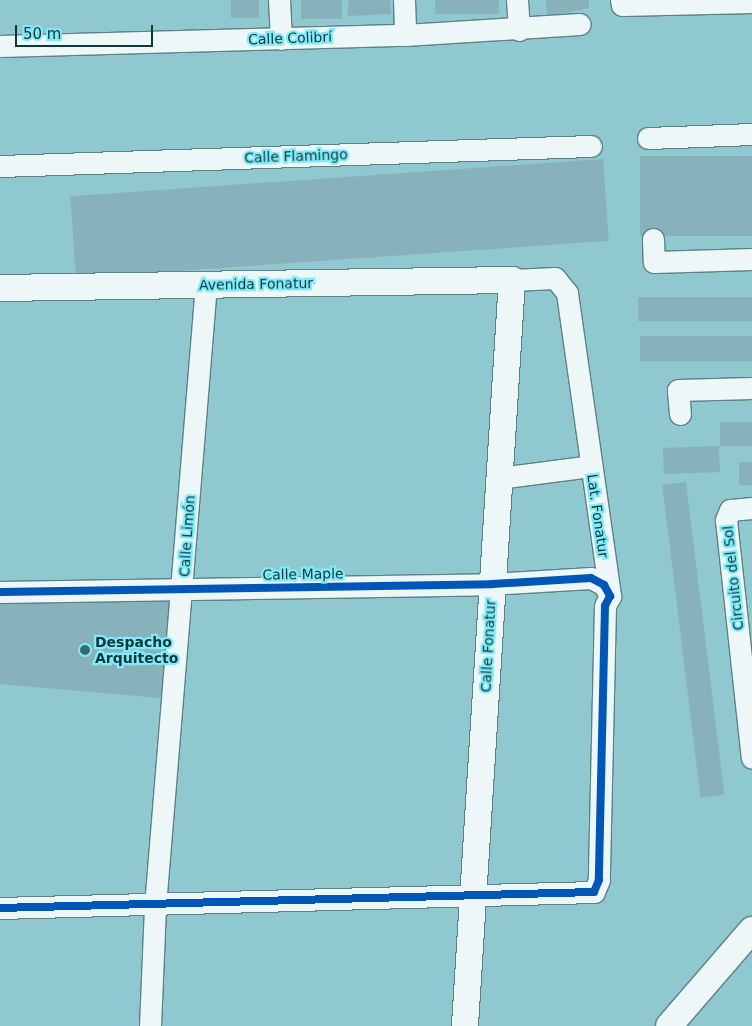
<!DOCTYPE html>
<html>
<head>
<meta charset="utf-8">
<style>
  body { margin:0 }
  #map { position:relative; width:752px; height:1026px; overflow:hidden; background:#90c8cf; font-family:"DejaVu Sans",sans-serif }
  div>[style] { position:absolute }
  .building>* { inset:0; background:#87b1bb; transform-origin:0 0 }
  .roads { filter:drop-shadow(1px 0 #5d8185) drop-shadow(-1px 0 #5d8185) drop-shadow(0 1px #5d8185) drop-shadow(0 -1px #5d8185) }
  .minor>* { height:21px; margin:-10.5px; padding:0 10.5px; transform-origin:10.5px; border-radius:10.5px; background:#eef7f8 }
  .major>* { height:26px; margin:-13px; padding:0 13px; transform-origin:13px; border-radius:13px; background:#eef7f8 }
  .cycleway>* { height:8px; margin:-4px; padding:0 4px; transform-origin:4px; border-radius:4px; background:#0057b8 }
  .dots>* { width:14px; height:14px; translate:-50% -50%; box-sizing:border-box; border:2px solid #84eaf7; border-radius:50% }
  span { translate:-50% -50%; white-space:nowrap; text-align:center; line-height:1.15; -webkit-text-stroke:4.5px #84eaf7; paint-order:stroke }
  .street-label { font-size:14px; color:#09383d }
  .poi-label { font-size:14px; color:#09383d; font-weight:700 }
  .left { translate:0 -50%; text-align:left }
  .scale { position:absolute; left:15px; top:25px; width:138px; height:22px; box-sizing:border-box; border:2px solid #09383d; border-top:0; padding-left:6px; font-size:15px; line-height:18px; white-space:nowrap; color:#09383d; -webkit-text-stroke:4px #84eaf7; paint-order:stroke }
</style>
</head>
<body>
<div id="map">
  <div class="building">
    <div style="left:231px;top:0;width:28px;height:18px"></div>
    <div style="left:301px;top:0;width:41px;height:19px"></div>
    <div style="clip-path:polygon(349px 0,390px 0,391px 14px,347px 16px)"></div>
    <div style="left:435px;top:0;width:64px;height:14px"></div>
    <div style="clip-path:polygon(546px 0,589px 0,589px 8px,547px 17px)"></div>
    <div style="left:752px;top:156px;width:80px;height:112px;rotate:90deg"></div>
    <div style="left:603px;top:159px;width:82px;height:534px;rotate:86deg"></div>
    <div style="left:752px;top:297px;width:24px;height:114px;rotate:90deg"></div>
    <div style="left:752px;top:336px;width:25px;height:112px;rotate:90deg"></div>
    <div style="left:752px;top:422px;width:24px;height:32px;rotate:90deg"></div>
    <div style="left:719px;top:446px;width:26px;height:56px;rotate:88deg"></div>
    <div style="left:752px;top:462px;width:23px;height:13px;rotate:90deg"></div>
    <div style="left:686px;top:482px;width:315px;height:24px;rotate:83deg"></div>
    <div style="left:175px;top:596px;width:103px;height:175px;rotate:95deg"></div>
  </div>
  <div class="roads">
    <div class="minor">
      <div style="left:279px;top:0;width:39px;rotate:87deg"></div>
      <div style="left:404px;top:0;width:35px;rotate:88deg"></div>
      <div style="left:517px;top:0;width:30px;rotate:86deg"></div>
      <div style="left:621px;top:0;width:5px;rotate:79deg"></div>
      <div style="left:622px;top:5px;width:130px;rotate:-1.3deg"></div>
      <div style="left:0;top:46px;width:405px;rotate:-1.6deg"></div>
      <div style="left:405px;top:35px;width:175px;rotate:-3.6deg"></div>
      <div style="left:648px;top:138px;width:104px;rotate:-2.2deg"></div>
      <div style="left:0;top:166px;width:591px;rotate:-1.94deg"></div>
      <div style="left:653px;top:239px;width:23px;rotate:88deg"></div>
      <div style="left:654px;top:262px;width:98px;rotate:-1.8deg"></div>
      <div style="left:512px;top:280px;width:43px;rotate:-2.7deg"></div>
      <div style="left:555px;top:278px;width:19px;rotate:51deg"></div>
      <div style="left:567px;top:293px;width:306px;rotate:81.9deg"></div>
      <div style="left:680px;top:414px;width:24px;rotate:-95deg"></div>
      <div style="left:678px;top:390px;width:74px;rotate:-1.5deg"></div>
      <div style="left:499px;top:478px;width:93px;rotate:-7.4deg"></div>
      <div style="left:752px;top:508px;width:22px;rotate:175deg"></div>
      <div style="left:730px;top:510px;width:11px;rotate:112deg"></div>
      <div style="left:726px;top:520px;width:239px;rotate:83.8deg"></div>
      <div style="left:0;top:592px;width:492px;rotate:-0.9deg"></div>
      <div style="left:492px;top:584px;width:99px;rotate:-3.5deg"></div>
      <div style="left:591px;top:578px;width:15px;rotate:28deg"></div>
      <div style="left:604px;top:585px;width:13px;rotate:61deg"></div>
      <div style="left:610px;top:596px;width:11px;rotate:117deg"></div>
      <div style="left:605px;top:606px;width:274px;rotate:91.3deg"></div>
      <div style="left:599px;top:880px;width:13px;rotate:113deg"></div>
      <div style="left:594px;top:892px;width:594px;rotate:178.46deg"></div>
      <div style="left:150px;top:1026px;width:120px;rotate:-87.6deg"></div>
      <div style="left:155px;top:906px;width:623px;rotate:-85.31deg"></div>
    </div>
    <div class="major">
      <div style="left:0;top:288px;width:512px;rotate:-0.9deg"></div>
      <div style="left:512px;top:280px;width:747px;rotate:93.61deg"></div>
      <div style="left:669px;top:1026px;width:127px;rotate:-49.2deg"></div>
    </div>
  </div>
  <div class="cycleway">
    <div style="left:0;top:592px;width:492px;rotate:-0.9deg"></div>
    <div style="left:492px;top:584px;width:99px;rotate:-3.5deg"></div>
    <div style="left:591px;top:578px;width:15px;rotate:28deg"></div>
    <div style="left:604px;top:585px;width:13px;rotate:61deg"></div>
    <div style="left:610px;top:596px;width:11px;rotate:117deg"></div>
    <div style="left:605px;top:606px;width:274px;rotate:91.3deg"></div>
    <div style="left:599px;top:880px;width:13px;rotate:113deg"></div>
    <div style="left:594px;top:892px;width:594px;rotate:178.46deg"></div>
  </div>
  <div class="dots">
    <div style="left:85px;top:650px;background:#386a70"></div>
  </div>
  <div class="street-label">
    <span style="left:290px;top:38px;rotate:-2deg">Calle Colibrí</span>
    <span style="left:296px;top:156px;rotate:-2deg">Calle Flamingo</span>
    <span style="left:256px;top:284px;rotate:-1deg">Avenida Fonatur</span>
    <span style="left:598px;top:516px;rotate:82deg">Lat. Fonatur</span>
    <span style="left:187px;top:536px;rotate:-86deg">Calle Limón</span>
    <span style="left:303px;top:574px;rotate:-1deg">Calle Maple</span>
    <span style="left:733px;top:578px;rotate:-96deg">Circuito del Sol</span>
    <span style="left:488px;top:646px;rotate:-87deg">Calle Fonatur</span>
  </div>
  <div class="poi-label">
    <span class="left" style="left:95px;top:650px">Despacho<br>Arquitecto</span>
  </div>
  <div class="scale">50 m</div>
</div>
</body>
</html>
